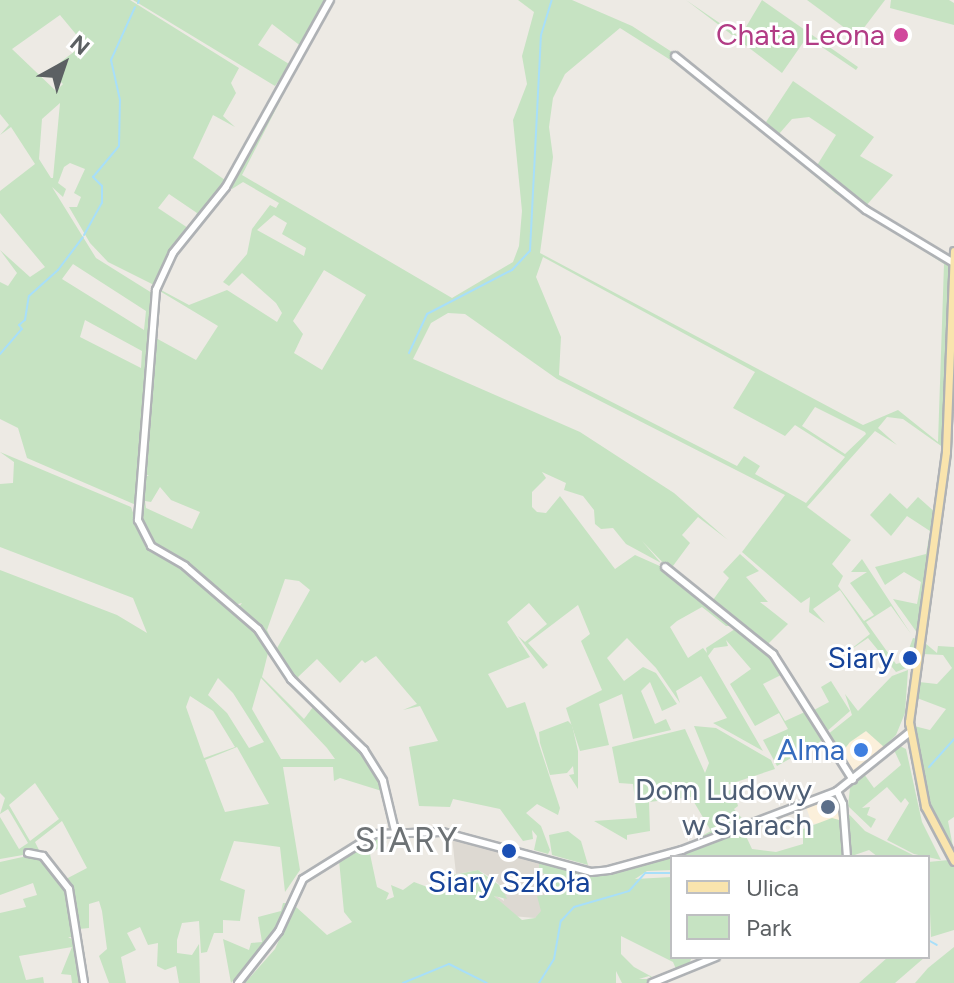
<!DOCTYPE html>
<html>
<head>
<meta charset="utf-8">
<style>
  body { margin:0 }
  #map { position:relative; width:954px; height:983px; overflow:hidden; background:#edeae4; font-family:Figtree,sans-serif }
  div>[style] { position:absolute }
  .commercial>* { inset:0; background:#fbf0db }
  .education>* { inset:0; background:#ddd9d2 }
  .green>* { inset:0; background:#c6e3c2 }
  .stream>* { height:2px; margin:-1px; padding:0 1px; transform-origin:1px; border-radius:1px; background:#a8dff9 }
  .roads { filter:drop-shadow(2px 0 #afb2b5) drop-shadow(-2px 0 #afb2b5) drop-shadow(0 2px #afb2b5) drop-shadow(0 -2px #afb2b5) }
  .minor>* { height:6px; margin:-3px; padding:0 3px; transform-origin:3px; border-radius:3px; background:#fff }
  .major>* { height:7px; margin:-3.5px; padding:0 3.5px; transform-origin:3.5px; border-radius:3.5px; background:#f9e4ad }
  .dots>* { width:22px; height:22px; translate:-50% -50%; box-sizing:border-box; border:4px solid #fff; border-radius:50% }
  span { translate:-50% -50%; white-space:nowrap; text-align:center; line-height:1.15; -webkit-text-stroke:6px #fff; paint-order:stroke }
  .hotel-label { font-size:30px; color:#b23c85 }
  .right { translate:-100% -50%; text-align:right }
  .transit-label { font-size:30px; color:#164399 }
  .shop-label { font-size:30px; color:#366cbe }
  .service-label { font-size:30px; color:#4e5e75 }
  .quarter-label { font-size:34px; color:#6d7275; letter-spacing:2px }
  .legend { position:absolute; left:670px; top:855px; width:260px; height:104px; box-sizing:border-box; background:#fff; border:2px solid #bebfc1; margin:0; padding:10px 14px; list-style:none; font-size:24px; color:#5c6063 }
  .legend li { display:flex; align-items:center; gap:16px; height:40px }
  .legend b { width:40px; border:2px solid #bebfc1 }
  .north { position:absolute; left:24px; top:24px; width:80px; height:80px; -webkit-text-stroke:6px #fff; paint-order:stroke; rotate:40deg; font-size:22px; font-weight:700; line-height:32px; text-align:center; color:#5c6063 }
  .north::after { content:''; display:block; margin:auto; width:28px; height:36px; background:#5c6063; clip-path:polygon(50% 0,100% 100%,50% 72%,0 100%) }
</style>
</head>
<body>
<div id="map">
  <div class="commercial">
    <div style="clip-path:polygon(866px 731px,884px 747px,853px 774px,843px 747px)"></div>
    <div style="clip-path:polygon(839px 793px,844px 821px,812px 824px,806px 807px)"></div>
  </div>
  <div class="education">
    <div style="clip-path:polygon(452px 837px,539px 862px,549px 876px,551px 906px,535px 918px,512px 916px,493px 894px,504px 901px,502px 887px,492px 878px,478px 870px,456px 874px)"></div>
  </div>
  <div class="green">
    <div style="clip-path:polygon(evenodd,0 0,130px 0,239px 68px,231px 83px,236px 93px,223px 116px,235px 127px,213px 115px,193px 158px,225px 180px,232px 175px,193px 222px,197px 213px,169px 194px,158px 208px,188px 228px,156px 286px,108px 262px,90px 243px,69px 207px,77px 207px,81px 197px,74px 193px,85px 169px,70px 163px,64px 167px,58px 183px,66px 189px,63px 197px,52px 187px,96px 258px,152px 293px,136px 505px,27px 458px,18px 428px,0 419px,0 282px,8px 286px,17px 273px,0 250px,30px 277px,45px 267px,0 213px,0 191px,35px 164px,11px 127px,0 135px,9px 125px,0 114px,0 0,60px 15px,84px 44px,49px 71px,63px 84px,56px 91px,12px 49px,60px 15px,0 0,60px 103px,53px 178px,51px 178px,39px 159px,42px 119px,60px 103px,0 0,73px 264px,146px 311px,144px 330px,62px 279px,73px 264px,0 0,85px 320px,142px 351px,141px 368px,80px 337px,85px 320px)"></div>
    <div style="clip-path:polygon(133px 0,328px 0,302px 47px,272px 24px,258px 45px,289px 64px,300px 50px,275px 86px)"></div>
    <div style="clip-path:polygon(evenodd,332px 0,242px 175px,452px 298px,513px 262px,519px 246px,522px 211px,513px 120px,527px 84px,522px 56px,534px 12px,518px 0,572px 0,632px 26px,675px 54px,865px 211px,949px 264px,944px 448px,903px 419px,887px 417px,878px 428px,897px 445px,875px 431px,807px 507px,851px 540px,832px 564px,843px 576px,838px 586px,864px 621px,874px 615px,850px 583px,867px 572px,851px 572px,862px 559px,911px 634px,891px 606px,866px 622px,896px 664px,904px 662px,913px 638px,917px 639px,909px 667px,896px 672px,868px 638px,846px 653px,870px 634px,840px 590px,813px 609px,825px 623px,809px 612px,810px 597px,801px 603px,742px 552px,785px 495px,557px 379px,465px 314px,448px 313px,431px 323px,413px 359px,580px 432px,674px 493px,728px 540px,698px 517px,682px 535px,690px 543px,670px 570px,642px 541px,661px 563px,626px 544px,613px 528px,601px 529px,595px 524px,594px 510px,583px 496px,564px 490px,566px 483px,542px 472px,546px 478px,532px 492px,532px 507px,537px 512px,546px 513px,560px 496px,615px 569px,635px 555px,662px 567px,735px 626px,726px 626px,702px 607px,677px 621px,670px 627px,688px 658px,703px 648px,707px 653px,706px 648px,738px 627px,764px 647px,802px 695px,837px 760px,823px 740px,777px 766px,763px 740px,788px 729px,779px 713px,755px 726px,730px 684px,751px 669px,726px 640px,728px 646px,714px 648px,708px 656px,763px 751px,713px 723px,727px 718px,701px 676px,676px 691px,680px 703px,656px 668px,627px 638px,607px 658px,624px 681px,643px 667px,656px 673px,677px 704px,662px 711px,650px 682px,641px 691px,655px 724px,666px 719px,671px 730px,633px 739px,622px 694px,599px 704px,609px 745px,580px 751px,566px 708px,602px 690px,581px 641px,590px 634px,578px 605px,528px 643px,548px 665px,543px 669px,518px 636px,525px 642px,547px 624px,529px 603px,507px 622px,530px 657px,488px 674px,507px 708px,525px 702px,560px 808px,558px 815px,537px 804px,526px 813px,541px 826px,550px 850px,548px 854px,534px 850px,537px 836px,532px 830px,533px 839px,523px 841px,500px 809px,453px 799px,450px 807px,419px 806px,409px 747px,438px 741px,420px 706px,403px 710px,417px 704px,376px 656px,365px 663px,362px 660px,340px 683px,317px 659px,298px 677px,310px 699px,261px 631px,238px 608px,242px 603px,234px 605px,145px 537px,140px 513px,143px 476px,149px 476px,144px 473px,145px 421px,155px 300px,160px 301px,154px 337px,196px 360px,218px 326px,158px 290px,173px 256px,161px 290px,189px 305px,227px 290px,277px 322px,282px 313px,276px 303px,242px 273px,229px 286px,223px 282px,247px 254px,252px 229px,270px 205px,276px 208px,279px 203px,243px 182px,232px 189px,229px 185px,332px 0,620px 28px,702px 80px,835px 193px,944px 264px,938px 442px,898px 410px,863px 425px,540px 253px,553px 157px,549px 127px,553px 98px,565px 74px,620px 28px,332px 0,274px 215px,287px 223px,282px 234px,306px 248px,304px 256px,257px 230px,274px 215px,332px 0,543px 257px,755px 372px,733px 408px,785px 436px,795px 425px,845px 457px,806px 503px,755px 474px,760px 466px,744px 456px,737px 466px,559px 375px,561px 337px,536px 277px,543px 257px,332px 0,324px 270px,366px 295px,322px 370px,294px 353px,303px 334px,293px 321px,324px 270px,332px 0,815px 407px,865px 432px,866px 434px,845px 454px,802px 426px,815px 407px,332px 0,160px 487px,171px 500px,200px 512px,192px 529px,146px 508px,145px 501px,151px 502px,160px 487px,332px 0,285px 579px,299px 581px,310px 590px,276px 650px,267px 630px,285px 579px,332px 0,785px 673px,807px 711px,785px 721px,763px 684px,785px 673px)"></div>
    <div style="clip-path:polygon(686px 0,740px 37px,762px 0,858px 67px,856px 70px,807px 37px,782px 73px)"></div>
    <div style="clip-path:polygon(807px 0,885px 0,857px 37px)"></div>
    <div style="clip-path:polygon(891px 0,949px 0,954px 3px,954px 25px,890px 8px)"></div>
    <div style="clip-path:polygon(793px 81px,874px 137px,860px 156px,893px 175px,865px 207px,816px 167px,836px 135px,809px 117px,792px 119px,779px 134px,766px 122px)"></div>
    <div style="clip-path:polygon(evenodd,0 452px,131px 507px,146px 548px,183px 567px,257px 629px,290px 680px,365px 756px,385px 792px,340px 778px,334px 781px,333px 767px,283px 767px,300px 870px,285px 892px,280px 847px,234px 841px,220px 880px,245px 890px,240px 921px,223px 920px,223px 933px,214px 933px,207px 952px,201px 953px,199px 921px,182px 923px,177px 940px,177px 953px,192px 955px,199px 944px,200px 983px,179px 983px,176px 966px,165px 970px,157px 966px,158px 943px,148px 945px,140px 927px,127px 933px,136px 950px,121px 957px,126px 983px,109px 983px,99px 956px,107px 949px,102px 911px,99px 901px,89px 904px,89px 928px,79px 929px,66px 879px,87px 868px,62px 821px,35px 842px,40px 852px,0 859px,0 817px,19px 849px,28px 843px,8px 809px,0 814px,5px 798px,0 793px,0 570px,117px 615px,147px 633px,133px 598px,0 547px,0 484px,13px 483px,14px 462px,0 452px,268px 653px,313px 707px,304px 719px,262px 677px,268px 653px,0 452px,218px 678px,233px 693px,264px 742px,249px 748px,227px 713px,208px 695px,218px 678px,0 452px,261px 678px,327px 748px,335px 759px,281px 759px,252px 709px,261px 678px,0 452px,190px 696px,213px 711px,235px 747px,204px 758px,186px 707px,190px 696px,0 452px,237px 747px,269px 804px,225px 812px,205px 760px,237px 747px,0 452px,35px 783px,59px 819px,30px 841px,9px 805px,35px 783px)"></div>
    <div style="clip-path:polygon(890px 493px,907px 509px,918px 497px,936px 513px,933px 533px,907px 516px,891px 536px,870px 515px)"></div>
    <div style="clip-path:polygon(929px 537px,932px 540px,918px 634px,893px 599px,917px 604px,921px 582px,904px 572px,885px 585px,875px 567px,926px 554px)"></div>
    <div style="clip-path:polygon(740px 554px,759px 571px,746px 577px,768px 602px,760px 602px,788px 624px,766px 646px,710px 604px,729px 578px,723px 572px)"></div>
    <div style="clip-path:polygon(925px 643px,937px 653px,938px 646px,954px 647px,954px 817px,948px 821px,954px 852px,935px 818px,915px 745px,914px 726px,930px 730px,946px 709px,917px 698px,919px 682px,937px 684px,952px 668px,943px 655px,923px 654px)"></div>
    <div style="clip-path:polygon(908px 670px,905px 713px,896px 735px,884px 747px,866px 731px,850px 742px,843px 751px,850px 770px,827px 735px,852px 715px,845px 694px,858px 711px,892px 676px)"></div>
    <div style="clip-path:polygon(831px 681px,850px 711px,825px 733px,811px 707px,814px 710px,829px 702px,821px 687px)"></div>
    <div style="clip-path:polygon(568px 721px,572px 725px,578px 751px,578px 789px,569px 775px,574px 774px,573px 766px,567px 773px,550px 775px,540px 743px,539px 732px)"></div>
    <div style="clip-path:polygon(694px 726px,716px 728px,771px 760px,775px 769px,724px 786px,725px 793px,733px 788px,738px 806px,734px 809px,746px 823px,687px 844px,711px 831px,691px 797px,649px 802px,650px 831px,627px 835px,627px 840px,594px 821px,637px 818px,633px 784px,619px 783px,612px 747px,685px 729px,705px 773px,709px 763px)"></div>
    <div style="clip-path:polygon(898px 745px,906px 749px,922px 822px,941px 860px,914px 854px,887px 840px,909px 803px,905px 798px,901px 803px,887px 787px,862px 808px,870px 807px,867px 815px,876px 819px,871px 828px,848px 806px,850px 788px,864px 774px,874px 788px,901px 765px,894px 750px)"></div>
    <div style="clip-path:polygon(evenodd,795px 810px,745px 834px,752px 849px,776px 852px,803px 844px,803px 829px,832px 818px,843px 821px,843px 857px,672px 857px,672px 870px,647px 871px,635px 879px,672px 877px,672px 957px,692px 957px,688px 966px,653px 980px,649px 976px,639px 979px,649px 979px,647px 983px,622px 983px,616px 971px,616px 983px,245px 983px,275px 949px,307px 878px,367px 840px,392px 836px,382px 838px,387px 842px,370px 854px,377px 887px,389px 893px,386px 900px,394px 897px,391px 885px,403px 890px,414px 882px,438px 891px,440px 882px,447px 879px,442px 870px,453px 875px,478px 870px,502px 887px,507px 899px,494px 896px,522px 920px,535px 918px,541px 911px,537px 896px,550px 894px,549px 876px,539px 871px,539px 862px,527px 859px,532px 857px,591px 873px,678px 854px,795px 810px,339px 860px,344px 912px,352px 922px,327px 935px,295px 906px,307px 882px,339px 860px,795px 810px,621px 936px,673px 962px,676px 969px,654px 978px,634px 967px,621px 954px,621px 936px)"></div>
    <div style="clip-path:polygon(846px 811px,865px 831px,917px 857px,878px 857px,869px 850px,849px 857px)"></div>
    <div style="clip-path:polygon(568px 831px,581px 841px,588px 865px,552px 855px,549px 835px)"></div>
    <div style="clip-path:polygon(36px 854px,67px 888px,75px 937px,68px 937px,78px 942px,83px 983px,72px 983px,71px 975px,61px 974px,72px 947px,19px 956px,26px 980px,43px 977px,44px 983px,0 983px,0 913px,26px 907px,23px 899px,37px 895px,33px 883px,0 895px,0 862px)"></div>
    <div style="clip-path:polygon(949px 860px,954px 866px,954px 930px,931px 937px,928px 862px)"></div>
    <div style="clip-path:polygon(283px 903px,286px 903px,276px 931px,231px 983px,223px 939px,249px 950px,251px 943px,262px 942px,258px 917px,281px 911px)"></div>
    <div style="clip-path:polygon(954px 947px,954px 983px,915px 983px,928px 968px)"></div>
    <div style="clip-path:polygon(888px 957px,925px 957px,895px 983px,859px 983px)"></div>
  </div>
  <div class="stream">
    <div style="left:138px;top:3px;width:3px;rotate:-72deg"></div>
    <div style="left:84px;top:235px;width:37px;rotate:-61deg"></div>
    <div style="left:102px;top:203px;width:17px;rotate:-90deg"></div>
    <div style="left:102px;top:186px;width:13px;rotate:-135deg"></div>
    <div style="left:93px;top:177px;width:40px;rotate:-50deg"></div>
    <div style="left:119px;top:146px;width:46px;rotate:-88.8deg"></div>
    <div style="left:120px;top:100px;width:41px;rotate:-102.7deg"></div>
    <div style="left:111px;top:60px;width:58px;rotate:-65.6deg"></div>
    <div style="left:409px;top:353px;width:43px;rotate:-65.2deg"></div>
    <div style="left:427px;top:314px;width:96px;rotate:-27.4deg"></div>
    <div style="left:512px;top:270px;width:26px;rotate:-47deg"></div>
    <div style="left:530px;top:251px;width:216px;rotate:-87.1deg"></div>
    <div style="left:541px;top:35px;width:37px;rotate:-73deg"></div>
    <div style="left:0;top:354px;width:33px;rotate:-49deg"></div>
    <div style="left:22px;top:329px;width:5px;rotate:-127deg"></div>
    <div style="left:19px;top:325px;width:8px;rotate:-40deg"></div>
    <div style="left:25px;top:320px;width:24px;rotate:-81deg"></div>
    <div style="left:29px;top:296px;width:39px;rotate:-42deg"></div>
    <div style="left:58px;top:270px;width:41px;rotate:-52.9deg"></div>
    <div style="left:929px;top:767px;width:38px;rotate:-48deg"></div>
    <div style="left:928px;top:940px;width:10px;rotate:29deg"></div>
    <div style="left:403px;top:983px;width:50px;rotate:-22.4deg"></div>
    <div style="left:449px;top:964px;width:42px;rotate:26.6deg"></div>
    <div style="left:539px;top:983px;width:28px;rotate:-58deg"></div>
    <div style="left:554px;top:959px;width:39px;rotate:-80deg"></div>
    <div style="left:561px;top:921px;width:19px;rotate:-47deg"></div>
    <div style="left:574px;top:907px;width:57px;rotate:-16.2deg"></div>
    <div style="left:629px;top:891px;width:24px;rotate:-48deg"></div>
    <div style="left:645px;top:873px;width:27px"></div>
  </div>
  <div class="roads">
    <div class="minor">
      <div style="left:330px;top:0;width:214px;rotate:119.1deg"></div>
      <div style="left:226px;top:187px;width:85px;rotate:128.8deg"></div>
      <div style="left:173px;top:253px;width:41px;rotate:114.7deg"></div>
      <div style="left:156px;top:290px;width:231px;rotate:94.5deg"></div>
      <div style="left:138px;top:520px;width:29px;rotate:63deg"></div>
      <div style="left:151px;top:546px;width:39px;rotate:30deg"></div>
      <div style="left:185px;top:566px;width:96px;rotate:40.8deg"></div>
      <div style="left:258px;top:629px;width:60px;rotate:56.6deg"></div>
      <div style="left:291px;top:679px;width:102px;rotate:44.2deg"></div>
      <div style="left:364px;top:750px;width:36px;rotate:58deg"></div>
      <div style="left:383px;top:781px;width:51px;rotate:76.5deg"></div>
      <div style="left:675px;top:56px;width:245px;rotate:38.9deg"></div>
      <div style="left:866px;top:210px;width:103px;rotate:31.1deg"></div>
      <div style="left:665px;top:567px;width:139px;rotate:38.9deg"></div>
      <div style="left:773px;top:654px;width:149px;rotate:57.6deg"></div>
      <div style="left:837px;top:791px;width:14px;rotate:65deg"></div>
      <div style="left:843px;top:804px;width:53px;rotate:85.7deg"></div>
      <div style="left:28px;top:853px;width:15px;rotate:11deg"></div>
      <div style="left:43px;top:856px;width:42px;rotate:51.8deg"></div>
      <div style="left:69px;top:889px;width:95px;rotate:80.9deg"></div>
      <div style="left:238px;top:983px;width:66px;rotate:-51.7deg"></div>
      <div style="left:279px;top:931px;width:57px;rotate:-65.2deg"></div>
      <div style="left:303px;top:879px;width:85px;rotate:-32deg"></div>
      <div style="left:375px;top:834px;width:67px;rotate:-1.7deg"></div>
      <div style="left:442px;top:832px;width:154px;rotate:15deg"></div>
      <div style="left:591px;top:872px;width:18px;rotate:-6deg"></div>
      <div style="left:609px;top:870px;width:76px;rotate:-15.3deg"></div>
      <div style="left:682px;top:850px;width:166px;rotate:-20.8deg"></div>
      <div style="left:837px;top:791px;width:92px;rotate:-38.9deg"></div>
      <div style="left:652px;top:983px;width:69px;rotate:-22.1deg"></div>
    </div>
    <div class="major">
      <div style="left:954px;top:251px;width:201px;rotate:92.3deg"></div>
      <div style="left:946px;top:452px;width:273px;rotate:97.8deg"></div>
      <div style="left:909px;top:722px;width:86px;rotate:79.2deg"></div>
      <div style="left:925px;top:806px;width:62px;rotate:62.2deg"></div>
    </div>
  </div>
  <div class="dots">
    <div style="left:901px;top:35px;background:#d1479c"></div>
    <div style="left:910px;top:658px;background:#1a4fb4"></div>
    <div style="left:861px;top:750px;background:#3f7fe0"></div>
    <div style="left:828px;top:807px;background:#5c6f8a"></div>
    <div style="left:509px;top:851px;background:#1a4fb4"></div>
  </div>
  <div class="hotel-label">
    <span class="right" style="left:885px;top:35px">Chata Leona</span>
  </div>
  <div class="transit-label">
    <span class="right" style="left:894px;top:658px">Siary</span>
    <span style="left:509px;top:882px">Siary Szkoła</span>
  </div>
  <div class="shop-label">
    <span class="right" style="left:845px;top:750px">Alma</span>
  </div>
  <div class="service-label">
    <span class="right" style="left:812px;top:807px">Dom Ludowy<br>w Siarach</span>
  </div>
  <div class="quarter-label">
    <span style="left:407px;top:841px">SIARY</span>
  </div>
  <ul class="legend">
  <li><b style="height:10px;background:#f9e4ad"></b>Ulica</li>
  <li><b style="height:22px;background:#c6e3c2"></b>Park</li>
  </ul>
  <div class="north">N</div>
</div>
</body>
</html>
